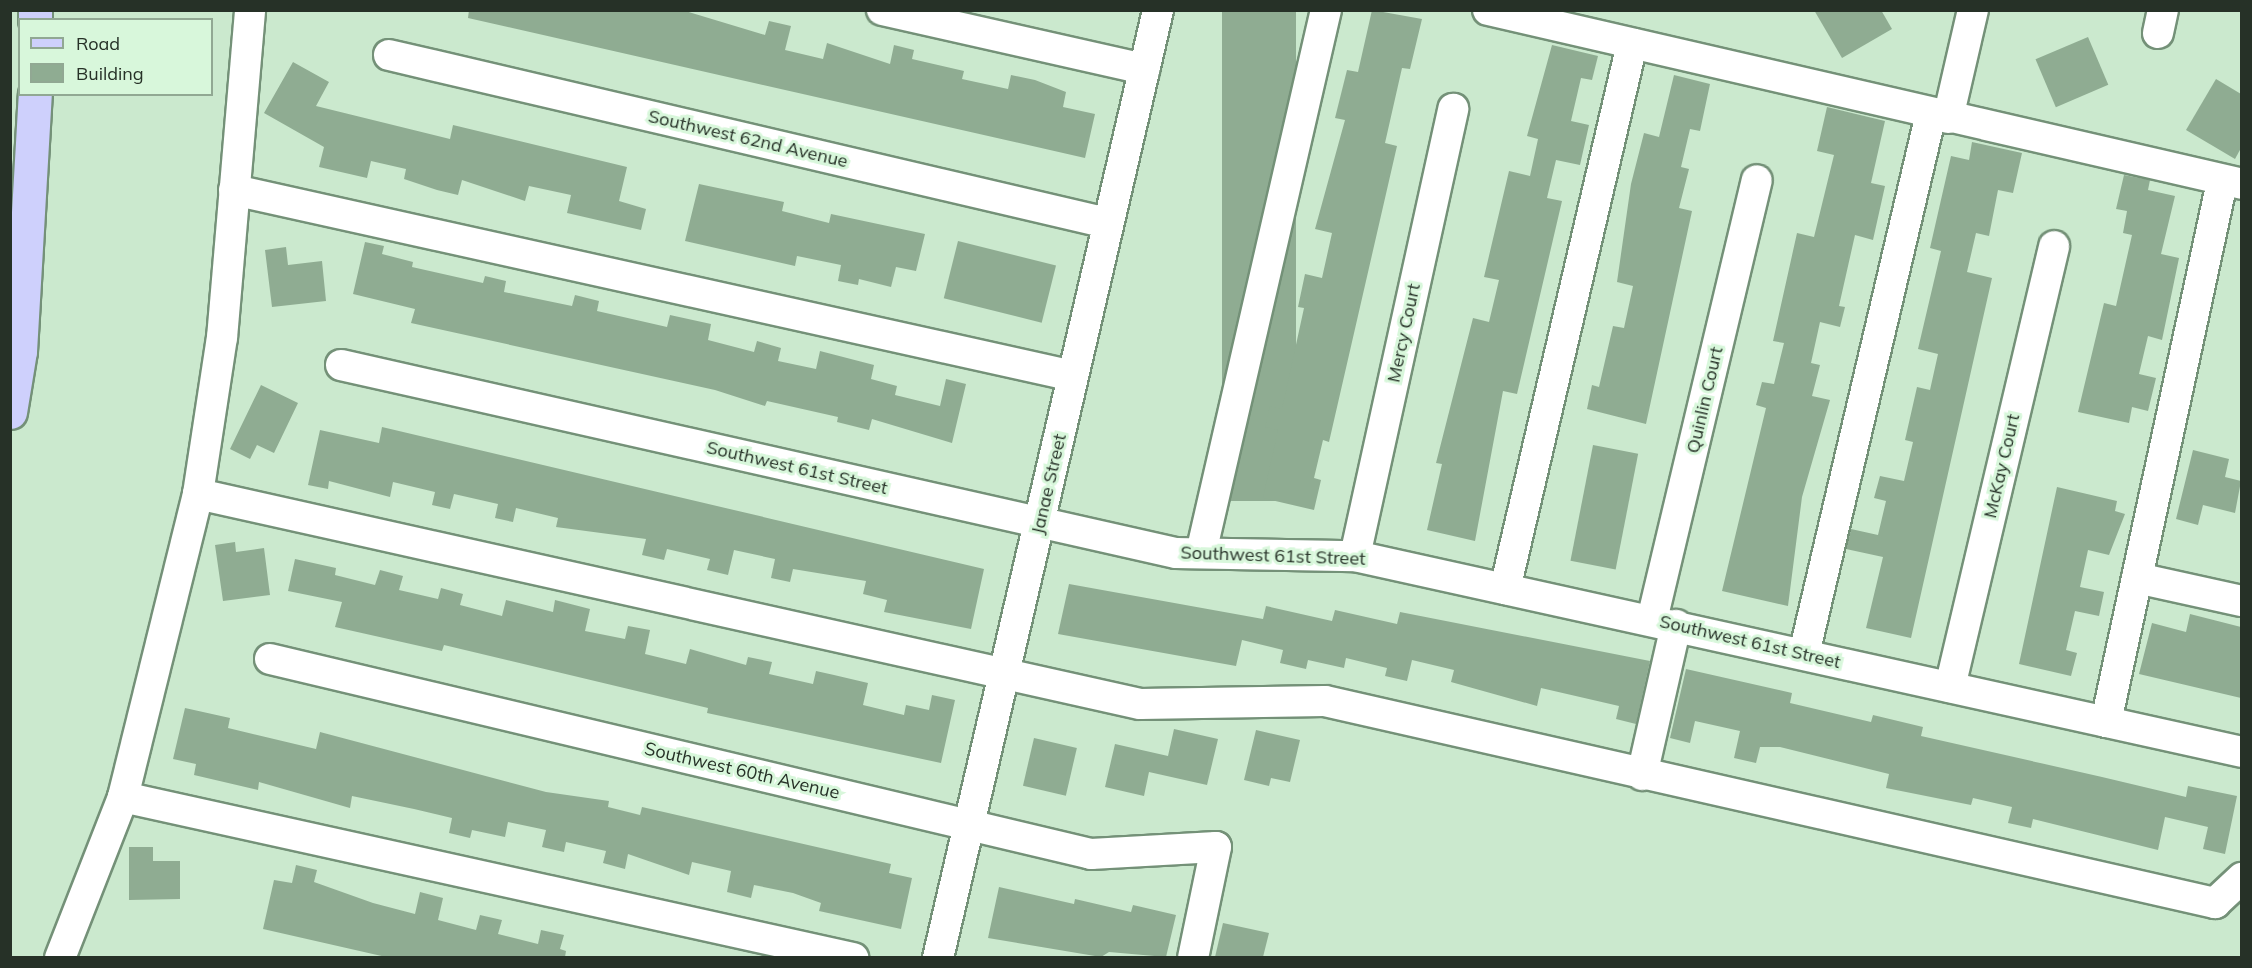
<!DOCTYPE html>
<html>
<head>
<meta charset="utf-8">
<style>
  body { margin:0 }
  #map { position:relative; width:2252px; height:968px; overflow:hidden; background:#cbe9ce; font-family:Mulish,sans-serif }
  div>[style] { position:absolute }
  .building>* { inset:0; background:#8fac92; transform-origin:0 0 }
  .roads { filter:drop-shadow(2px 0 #749178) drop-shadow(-2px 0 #749178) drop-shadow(0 2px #749178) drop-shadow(0 -2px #749178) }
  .minor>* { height:30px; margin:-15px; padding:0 15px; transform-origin:15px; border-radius:15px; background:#fff }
  .major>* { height:33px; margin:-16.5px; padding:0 16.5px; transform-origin:16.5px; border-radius:16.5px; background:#ced0fc }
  span { translate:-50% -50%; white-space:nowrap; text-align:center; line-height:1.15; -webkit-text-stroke:6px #d8f7db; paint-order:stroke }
  .street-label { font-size:18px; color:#263127 }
  .frame { position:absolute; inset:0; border:12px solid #263127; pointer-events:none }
  .legend { position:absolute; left:18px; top:18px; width:195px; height:78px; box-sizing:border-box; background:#d8f7db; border:2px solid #91a893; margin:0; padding:8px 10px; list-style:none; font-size:18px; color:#263127 }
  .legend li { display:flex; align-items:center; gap:12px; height:30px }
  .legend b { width:30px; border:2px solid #91a893 }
</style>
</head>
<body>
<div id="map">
  <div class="building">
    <div style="clip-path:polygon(469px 10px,682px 10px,765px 35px,769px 21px,791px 26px,785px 50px,823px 59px,827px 43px,890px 64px,894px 45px,914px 50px,912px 59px,964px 71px,962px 79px,1008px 89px,1011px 75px,1035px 80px,1066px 92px,1063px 107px,1095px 114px,1085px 158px,468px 18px)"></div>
    <div style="left:1222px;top:10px;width:74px;height:491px"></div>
    <div style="clip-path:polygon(1372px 10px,1422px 19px,1410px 69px,1402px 68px,1385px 143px,1397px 146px,1329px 442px,1323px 440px,1314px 478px,1321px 480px,1314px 510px,1263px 498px,1278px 430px,1265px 427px,1270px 406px,1282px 409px,1304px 308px,1298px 307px,1305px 274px,1322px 278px,1332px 233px,1315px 229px,1345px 120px,1335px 118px,1347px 70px,1358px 72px)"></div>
    <div style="clip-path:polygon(1814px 10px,1881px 10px,1892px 29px,1842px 58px)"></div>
    <div style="left:2088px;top:37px;width:52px;height:57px;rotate:67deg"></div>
    <div style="clip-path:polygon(1552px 45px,1598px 56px,1592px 80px,1581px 78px,1571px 121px,1589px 125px,1580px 165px,1556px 160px,1547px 198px,1562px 201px,1517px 394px,1503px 391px,1475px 541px,1427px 530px,1442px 464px,1436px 463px,1473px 318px,1489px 322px,1499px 280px,1484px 277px,1509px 171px,1530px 176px,1538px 139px,1527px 136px)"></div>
    <div style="clip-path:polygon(293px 62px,329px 82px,316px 106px,450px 139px,453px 125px,627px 167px,619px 201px,646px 209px,641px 230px,567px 213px,571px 195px,529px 186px,525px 201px,462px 180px,458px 195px,437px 190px,404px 179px,406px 169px,371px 161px,367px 178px,319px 167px,324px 147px,264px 113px)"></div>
    <div style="clip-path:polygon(1674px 75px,1710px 84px,1700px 131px,1690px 129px,1681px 167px,1689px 169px,1679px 208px,1692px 211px,1646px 424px,1587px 409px,1592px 385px,1599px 387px,1613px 326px,1624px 328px,1633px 286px,1617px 282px,1631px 184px,1644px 133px,1659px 137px)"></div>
    <div style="clip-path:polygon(2216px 79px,2241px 94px,2241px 148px,2235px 159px,2186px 130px)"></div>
    <div style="clip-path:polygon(1827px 107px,1885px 121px,1871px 183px,1885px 186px,1873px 240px,1855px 235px,1839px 306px,1845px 307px,1840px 327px,1820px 322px,1811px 363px,1820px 365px,1812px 396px,1830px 400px,1802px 497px,1788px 606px,1722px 591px,1766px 408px,1756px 405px,1762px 382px,1774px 384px,1784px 343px,1773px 341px,1797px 233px,1814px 237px,1834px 155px,1817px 151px)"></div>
    <div style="clip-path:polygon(1972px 142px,2022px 153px,2013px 193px,1998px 190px,1989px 236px,1976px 233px,1967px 272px,1992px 278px,1911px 638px,1866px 628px,1883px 557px,1846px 549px,1851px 529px,1878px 535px,1886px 501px,1874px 498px,1880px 476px,1904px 481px,1913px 442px,1905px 440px,1917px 387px,1930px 390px,1938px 354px,1918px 349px,1941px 251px,1930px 248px,1951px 156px,1969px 160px)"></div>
    <div style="clip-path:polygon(2124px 175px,2150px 180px,2148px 190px,2175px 196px,2161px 254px,2179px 258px,2162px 340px,2148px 336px,2139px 374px,2156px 378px,2148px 411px,2132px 407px,2129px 423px,2078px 412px,2104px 303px,2116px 306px,2132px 235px,2123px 233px,2127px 211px,2116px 209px)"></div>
    <div style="clip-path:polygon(699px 184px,784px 202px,782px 211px,829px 223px,831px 214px,925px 234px,916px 271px,896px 267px,891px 287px,859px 279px,858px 285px,838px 281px,841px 265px,797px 256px,795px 266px,685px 241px)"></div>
    <div style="left:958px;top:241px;width:101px;height:59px;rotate:14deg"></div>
    <div style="clip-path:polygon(365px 242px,384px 246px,382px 254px,413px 262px,412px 267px,483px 283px,485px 276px,506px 281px,504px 292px,572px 306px,575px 295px,599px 301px,597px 311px,667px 327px,670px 315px,711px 324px,708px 340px,754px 352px,757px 341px,781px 348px,778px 361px,816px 369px,820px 351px,874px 365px,871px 379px,897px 386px,895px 395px,940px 406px,946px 379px,966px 384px,952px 443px,872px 419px,869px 430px,837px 422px,838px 417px,767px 401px,765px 406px,715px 390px,411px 323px,415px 309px,353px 294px)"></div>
    <div style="clip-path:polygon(286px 247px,288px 265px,322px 261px,326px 301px,272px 307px,265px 250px)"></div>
    <div style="clip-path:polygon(261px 385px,298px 403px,274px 453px,257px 445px,250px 459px,230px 449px)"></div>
    <div style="clip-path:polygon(382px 427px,984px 569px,971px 629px,884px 612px,887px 600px,863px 594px,866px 581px,793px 569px,790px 582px,771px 578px,775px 559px,734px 550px,728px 575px,707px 570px,710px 559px,667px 549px,664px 560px,642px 555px,646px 539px,556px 527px,558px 518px,516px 508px,513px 522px,495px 518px,498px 504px,454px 494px,450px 509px,432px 505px,435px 492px,393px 482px,390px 497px,329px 481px,328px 489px,308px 485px,320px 430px,379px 443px)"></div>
    <div style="left:1593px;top:445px;width:46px;height:118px;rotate:11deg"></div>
    <div style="clip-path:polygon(2193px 450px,2229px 459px,2225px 477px,2241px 481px,2235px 513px,2203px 505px,2198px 525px,2176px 519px)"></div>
    <div style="clip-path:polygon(2057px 487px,2117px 501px,2115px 511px,2125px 514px,2109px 555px,2088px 550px,2080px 587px,2104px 592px,2099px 616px,2075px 611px,2066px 650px,2077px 653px,2071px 676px,2019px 664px)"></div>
    <div style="clip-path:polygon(235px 542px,236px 552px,264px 548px,270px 595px,223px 601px,215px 545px)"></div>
    <div style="clip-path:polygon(295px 559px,336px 568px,335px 575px,375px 585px,380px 570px,403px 576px,399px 590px,438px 599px,441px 588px,463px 594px,460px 605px,502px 616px,506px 600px,553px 612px,555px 600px,590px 609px,585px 631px,625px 639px,628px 626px,650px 630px,645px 654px,686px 664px,690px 649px,746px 665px,748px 657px,772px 662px,769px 674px,813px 684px,816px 671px,834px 675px,868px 683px,863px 705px,904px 715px,906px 705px,929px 710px,932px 695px,955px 700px,941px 763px,707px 713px,708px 708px,444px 645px,442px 651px,335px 627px,342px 602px,288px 591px)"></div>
    <div style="clip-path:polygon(1069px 584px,1263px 619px,1266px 606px,1332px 621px,1335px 610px,1397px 624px,1400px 612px,1650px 661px,1636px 724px,1616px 719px,1619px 706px,1541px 688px,1537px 706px,1451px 682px,1454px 670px,1412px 660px,1407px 681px,1385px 676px,1387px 668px,1346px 658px,1344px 668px,1308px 660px,1306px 669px,1280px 663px,1283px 650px,1242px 640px,1236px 666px,1058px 634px)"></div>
    <div style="clip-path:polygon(2190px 614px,2241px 627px,2241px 698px,2139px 674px,2152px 623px,2186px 632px)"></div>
    <div style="clip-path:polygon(1686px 669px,1792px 693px,1790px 703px,1871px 722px,1873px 715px,1923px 727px,1921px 736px,2102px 777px,2186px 797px,2188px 786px,2237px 796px,2225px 854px,2203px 849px,2208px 827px,2165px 817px,2158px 850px,2033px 819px,2031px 828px,2008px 823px,2012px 807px,1973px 798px,1971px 805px,1886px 788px,1889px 774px,1780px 747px,1760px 747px,1756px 763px,1734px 758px,1740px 731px,1695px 721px,1690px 743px,1670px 738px)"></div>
    <div style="clip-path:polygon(185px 708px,230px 718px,228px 728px,316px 749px,320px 732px,546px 792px,609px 801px,608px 807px,640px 815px,642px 807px,891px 864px,889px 873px,912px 878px,901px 929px,819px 911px,821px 903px,793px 893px,754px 885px,751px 898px,727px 892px,731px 871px,692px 862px,689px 875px,628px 854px,625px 869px,603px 863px,606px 851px,566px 842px,564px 852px,542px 847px,546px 830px,508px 822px,505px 837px,472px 830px,470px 838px,449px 833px,452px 818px,414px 809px,352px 796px,350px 808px,259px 782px,258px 790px,194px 775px,196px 764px,173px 759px)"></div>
    <div style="clip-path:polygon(1174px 729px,1218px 739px,1207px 785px,1149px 772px,1144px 796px,1105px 787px,1115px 744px,1168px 756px)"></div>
    <div style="clip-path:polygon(1256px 730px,1300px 740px,1290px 782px,1271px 778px,1269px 786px,1244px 780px)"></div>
    <div style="left:1034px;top:738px;width:44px;height:49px;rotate:13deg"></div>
    <div style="clip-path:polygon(129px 847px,153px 847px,153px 861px,180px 861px,180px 899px,129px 900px)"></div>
    <div style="clip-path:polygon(296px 865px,317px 870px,314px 882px,373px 903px,415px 914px,420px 892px,443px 898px,438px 920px,476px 930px,480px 915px,502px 920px,498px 934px,538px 944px,541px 930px,564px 935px,560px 949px,566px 951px,565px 957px,386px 957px,263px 929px,274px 880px,292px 883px)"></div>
    <div style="clip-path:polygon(999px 887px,1074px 904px,1075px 899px,1131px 912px,1133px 905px,1176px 915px,1166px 957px,1109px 952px,1101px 957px,988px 938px)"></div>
    <div style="clip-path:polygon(1223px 923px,1269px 933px,1263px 957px,1215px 957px)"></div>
  </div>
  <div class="roads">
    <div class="minor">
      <div style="left:882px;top:10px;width:269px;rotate:12.7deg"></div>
      <div style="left:1488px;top:10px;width:774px;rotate:12.99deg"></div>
      <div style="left:2158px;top:33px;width:24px;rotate:-78deg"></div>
      <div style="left:389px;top:55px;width:737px;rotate:13.17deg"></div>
      <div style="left:1948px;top:118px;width:111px;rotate:-77deg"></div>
      <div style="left:234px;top:190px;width:859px;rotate:12.5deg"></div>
      <div style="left:341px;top:365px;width:856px;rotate:12.69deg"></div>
      <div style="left:1176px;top:553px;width:179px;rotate:1deg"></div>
      <div style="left:1355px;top:556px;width:908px;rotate:12.46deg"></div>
      <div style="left:198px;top:494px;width:965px;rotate:12.57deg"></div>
      <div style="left:1140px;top:704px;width:185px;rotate:-0.9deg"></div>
      <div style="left:1325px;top:701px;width:913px;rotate:12.79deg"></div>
      <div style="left:2215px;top:903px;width:37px;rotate:-43deg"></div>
      <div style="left:1201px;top:553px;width:557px;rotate:-77.04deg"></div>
      <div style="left:1355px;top:556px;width:458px;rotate:-77.6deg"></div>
      <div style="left:2137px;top:578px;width:107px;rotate:12.4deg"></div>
      <div style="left:1505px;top:589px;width:560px;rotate:-76.88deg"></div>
      <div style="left:1652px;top:620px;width:452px;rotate:-76.6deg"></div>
      <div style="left:1804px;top:654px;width:555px;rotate:-76.77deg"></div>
      <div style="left:270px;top:659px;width:844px;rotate:13.36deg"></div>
      <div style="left:1091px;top:854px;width:125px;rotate:-3.2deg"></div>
      <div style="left:1216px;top:847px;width:113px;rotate:101.7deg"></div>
      <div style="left:1950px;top:687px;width:453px;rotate:-76.7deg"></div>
      <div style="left:2106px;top:722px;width:552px;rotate:-77.88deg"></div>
      <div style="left:1642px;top:775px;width:154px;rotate:-77.2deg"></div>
      <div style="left:123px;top:797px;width:748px;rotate:12.44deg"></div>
      <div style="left:60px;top:958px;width:173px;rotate:-68.6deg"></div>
      <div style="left:123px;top:797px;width:312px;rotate:-76.1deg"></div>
      <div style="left:198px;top:494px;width:158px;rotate:-81.3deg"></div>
      <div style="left:222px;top:338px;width:329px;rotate:-85.1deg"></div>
      <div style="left:938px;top:958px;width:973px;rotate:-76.93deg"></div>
    </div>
    <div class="major">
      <div style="left:35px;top:20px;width:10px;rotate:-90deg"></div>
      <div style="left:10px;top:412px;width:62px;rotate:-80.7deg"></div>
      <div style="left:20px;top:351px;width:257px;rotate:-86.7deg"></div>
    </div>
  </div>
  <div class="street-label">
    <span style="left:748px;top:139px;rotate:13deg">Southwest 62nd Avenue</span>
    <span style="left:1404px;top:333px;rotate:-78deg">Mercy Court</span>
    <span style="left:1705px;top:400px;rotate:-77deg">Quinlin Court</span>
    <span style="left:2002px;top:466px;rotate:-77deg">McKay Court</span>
    <span style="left:797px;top:468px;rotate:13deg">Southwest 61st Street</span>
    <span style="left:1049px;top:484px;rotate:-77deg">Janae Street</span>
    <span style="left:1273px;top:556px;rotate:2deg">Southwest 61st Street</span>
    <span style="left:1750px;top:642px;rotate:13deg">Southwest 61st Street</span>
    <span style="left:742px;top:771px;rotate:13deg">Southwest 60th Avenue</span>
  </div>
  <div class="frame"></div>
  <ul class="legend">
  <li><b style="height:8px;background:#ced0fc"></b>Road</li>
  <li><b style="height:16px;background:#8fac92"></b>Building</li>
  </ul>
</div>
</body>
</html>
